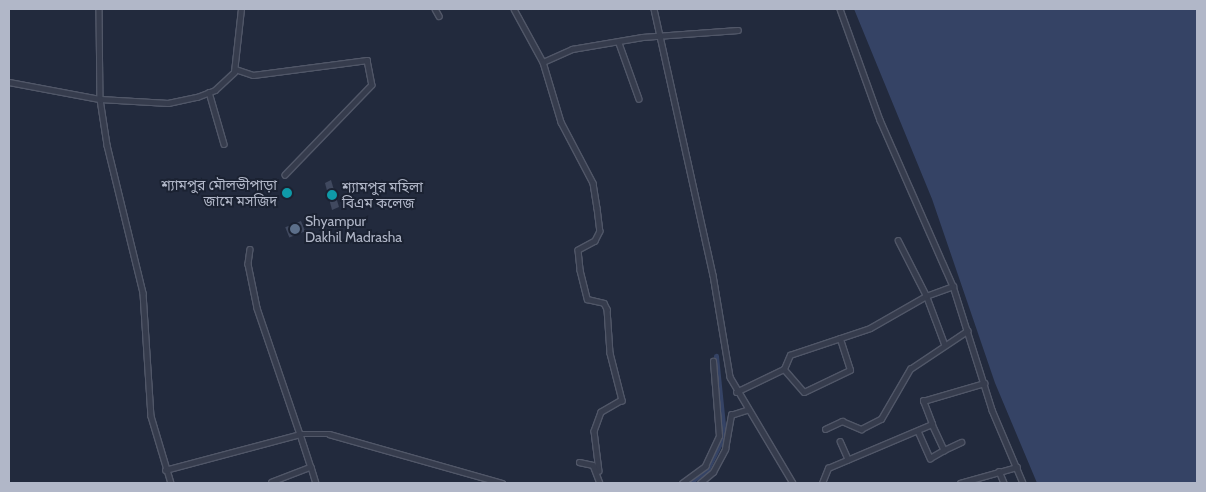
<!DOCTYPE html>
<html>
<head>
<meta charset="utf-8">
<style>
  body { margin:0 }
  #map { position:relative; width:1206px; height:492px; overflow:hidden; background:#222a3d; font-family:Cabin,"Noto Sans Bengali",sans-serif }
  div>[style] { position:absolute }
  .water>* { inset:0; background:#354365 }
  .canal>* { height:4.5px; margin:-2.25px; padding:0 2.25px; transform-origin:2.25px; border-radius:2.25px; background:#354365 }
  .building>* { inset:0; background:#40495f; transform-origin:0 0 }
  .roads { filter:drop-shadow(1px 0 #515768) drop-shadow(-1px 0 #515768) drop-shadow(0 1px #515768) drop-shadow(0 -1px #515768) }
  .minor>* { height:4.5px; margin:-2.25px; padding:0 2.25px; transform-origin:2.25px; border-radius:2.25px; background:#363c4d }
  .dots>* { width:14px; height:14px; translate:-50% -50%; box-sizing:border-box; border:2px solid #1b2232; border-radius:50% }
  span { translate:-50% -50%; white-space:nowrap; text-align:center; line-height:1.15; -webkit-text-stroke:4px #1b2232; paint-order:stroke }
  .poi-label { font-size:14px; color:#b1b7c8 }
  .right { translate:-100% -50%; text-align:right }
  .left { translate:0 -50%; text-align:left }
  .frame { position:absolute; inset:0; border:10px solid #b1b7c8; pointer-events:none }
</style>
</head>
<body>
<div id="map">
  <div class="water">
    <div style="clip-path:polygon(854px 9px,1197px 9px,1197px 483px,1037px 483px,995px 383px,932px 199px)"></div>
  </div>
  <div class="canal">
    <div style="left:689px;top:483px;width:22px;rotate:-36deg"></div>
    <div style="left:707px;top:470px;width:39px;rotate:-64deg"></div>
    <div style="left:724px;top:435px;width:79px;rotate:-95.8deg"></div>
  </div>
  <div class="building">
    <div style="clip-path:polygon(331px 180px,339px 207px,332px 210px,325px 183px)"></div>
    <div style="left:301px;top:221px;width:11px;height:17px;rotate:68deg"></div>
  </div>
  <div class="roads">
    <div class="minor">
      <div style="left:99px;top:9px;width:90px;rotate:89.4deg"></div>
      <div style="left:100px;top:99px;width:47px;rotate:81.3deg"></div>
      <div style="left:107px;top:145px;width:152px;rotate:76.3deg"></div>
      <div style="left:143px;top:293px;width:123px;rotate:86.3deg"></div>
      <div style="left:151px;top:416px;width:70px;rotate:73.4deg"></div>
      <div style="left:435px;top:9px;width:8px;rotate:60deg"></div>
      <div style="left:514px;top:9px;width:60px;rotate:61.3deg"></div>
      <div style="left:543px;top:62px;width:32px;rotate:-24deg"></div>
      <div style="left:572px;top:49px;width:71px;rotate:-9.7deg"></div>
      <div style="left:642px;top:37px;width:96px;rotate:-4.2deg"></div>
      <div style="left:654px;top:9px;width:272px;rotate:77.5deg"></div>
      <div style="left:713px;top:275px;width:103px;rotate:80.5deg"></div>
      <div style="left:730px;top:377px;width:123px;rotate:59.3deg"></div>
      <div style="left:840px;top:9px;width:118px;rotate:70.2deg"></div>
      <div style="left:880px;top:120px;width:181px;rotate:66.3deg"></div>
      <div style="left:953px;top:286px;width:130px;rotate:72.5deg"></div>
      <div style="left:992px;top:410px;width:79px;rotate:67deg"></div>
      <div style="left:619px;top:43px;width:59px;rotate:70.3deg"></div>
      <div style="left:543px;top:62px;width:63px;rotate:73.3deg"></div>
      <div style="left:561px;top:122px;width:69px;rotate:62.3deg"></div>
      <div style="left:593px;top:183px;width:25px;rotate:81deg"></div>
      <div style="left:597px;top:208px;width:23px;rotate:83deg"></div>
      <div style="left:600px;top:231px;width:11px;rotate:117deg"></div>
      <div style="left:595px;top:241px;width:19px;rotate:152deg"></div>
      <div style="left:578px;top:250px;width:20px;rotate:84deg"></div>
      <div style="left:580px;top:270px;width:30px;rotate:76deg"></div>
      <div style="left:587px;top:299px;width:17px;rotate:13deg"></div>
      <div style="left:604px;top:303px;width:7px;rotate:63deg"></div>
      <div style="left:607px;top:309px;width:44px;rotate:86.1deg"></div>
      <div style="left:610px;top:353px;width:49px;rotate:75.7deg"></div>
      <div style="left:622px;top:400px;width:24px;rotate:150deg"></div>
      <div style="left:601px;top:412px;width:20px;rotate:110deg"></div>
      <div style="left:594px;top:431px;width:40px;rotate:82.9deg"></div>
      <div style="left:235px;top:69px;width:19px;rotate:18deg"></div>
      <div style="left:253px;top:75px;width:115px;rotate:-7.5deg"></div>
      <div style="left:367px;top:60px;width:25px;rotate:79deg"></div>
      <div style="left:372px;top:85px;width:125px;rotate:134deg"></div>
      <div style="left:9px;top:82px;width:93px;rotate:10.6deg"></div>
      <div style="left:100px;top:99px;width:68px;rotate:3.4deg"></div>
      <div style="left:168px;top:103px;width:30px;rotate:-12deg"></div>
      <div style="left:197px;top:97px;width:19px;rotate:-21deg"></div>
      <div style="left:215px;top:90px;width:26px;rotate:-43deg"></div>
      <div style="left:234px;top:72px;width:63px;rotate:-83.7deg"></div>
      <div style="left:209px;top:92px;width:54px;rotate:73.9deg"></div>
      <div style="left:250px;top:249px;width:15px;rotate:98deg"></div>
      <div style="left:248px;top:264px;width:45px;rotate:78.4deg"></div>
      <div style="left:257px;top:308px;width:133px;rotate:71.2deg"></div>
      <div style="left:300px;top:434px;width:29px"></div>
      <div style="left:329px;top:434px;width:180px;rotate:15.8deg"></div>
      <div style="left:944px;top:344px;width:51px;rotate:-110.6deg"></div>
      <div style="left:926px;top:296px;width:29px;rotate:-20deg"></div>
      <div style="left:784px;top:369px;width:30px;rotate:49deg"></div>
      <div style="left:804px;top:392px;width:51px;rotate:-25.6deg"></div>
      <div style="left:850px;top:370px;width:33px;rotate:-108deg"></div>
      <div style="left:736px;top:392px;width:53px;rotate:-25.6deg"></div>
      <div style="left:784px;top:369px;width:15px;rotate:-67deg"></div>
      <div style="left:790px;top:355px;width:84px;rotate:-18.6deg"></div>
      <div style="left:870px;top:328px;width:64px;rotate:-29.7deg"></div>
      <div style="left:926px;top:296px;width:62px;rotate:-117deg"></div>
      <div style="left:932px;top:424px;width:29px;rotate:65deg"></div>
      <div style="left:944px;top:450px;width:19px;rotate:-25deg"></div>
      <div style="left:825px;top:429px;width:19px;rotate:-25deg"></div>
      <div style="left:842px;top:421px;width:21px;rotate:23deg"></div>
      <div style="left:861px;top:429px;width:22px;rotate:-27deg"></div>
      <div style="left:881px;top:419px;width:58px;rotate:-59.9deg"></div>
      <div style="left:910px;top:369px;width:69px;rotate:-33.7deg"></div>
      <div style="left:918px;top:431px;width:30px;rotate:66deg"></div>
      <div style="left:930px;top:458px;width:16px;rotate:-30deg"></div>
      <div style="left:840px;top:441px;width:20px;rotate:66deg"></div>
      <div style="left:579px;top:462px;width:14px;rotate:12deg"></div>
      <div style="left:593px;top:465px;width:19px;rotate:69deg"></div>
      <div style="left:311px;top:467px;width:17px;rotate:73deg"></div>
      <div style="left:165px;top:470px;width:140px;rotate:-14.9deg"></div>
      <div style="left:300px;top:434px;width:35px;rotate:72deg"></div>
      <div style="left:311px;top:467px;width:42px;rotate:159deg"></div>
      <div style="left:999px;top:471px;width:13px;rotate:67deg"></div>
      <div style="left:682px;top:483px;width:29px;rotate:-36deg"></div>
      <div style="left:705px;top:466px;width:33px;rotate:-65deg"></div>
      <div style="left:719px;top:436px;width:75px;rotate:-94.6deg"></div>
      <div style="left:700px;top:483px;width:17px;rotate:-40deg"></div>
      <div style="left:713px;top:472px;width:26px;rotate:-62deg"></div>
      <div style="left:725px;top:449px;width:35px;rotate:-80deg"></div>
      <div style="left:731px;top:415px;width:16px;rotate:-18deg"></div>
      <div style="left:822px;top:483px;width:16px;rotate:-68deg"></div>
      <div style="left:828px;top:468px;width:113px;rotate:-22.9deg"></div>
      <div style="left:932px;top:424px;width:25px;rotate:-111deg"></div>
      <div style="left:923px;top:401px;width:64px;rotate:-16.4deg"></div>
      <div style="left:960px;top:483px;width:59px;rotate:-15.7deg"></div>
    </div>
  </div>
  <div class="dots">
    <div style="left:287px;top:193px;background:#0f9aa8"></div>
    <div style="left:332px;top:195px;background:#0f9aa8"></div>
    <div style="left:295px;top:229px;background:#5c6f8a"></div>
  </div>
  <div class="poi-label">
    <span class="right" style="left:277px;top:193px">শ্যামপুর মৌলভীপাড়া<br>জামে মসজিদ</span>
    <span class="left" style="left:342px;top:195px">শ্যামপুর মহিলা<br>বিএম কলেজ</span>
    <span class="left" style="left:305px;top:229px">Shyampur<br>Dakhil Madrasha</span>
  </div>
  <div class="frame"></div>
</div>
</body>
</html>
